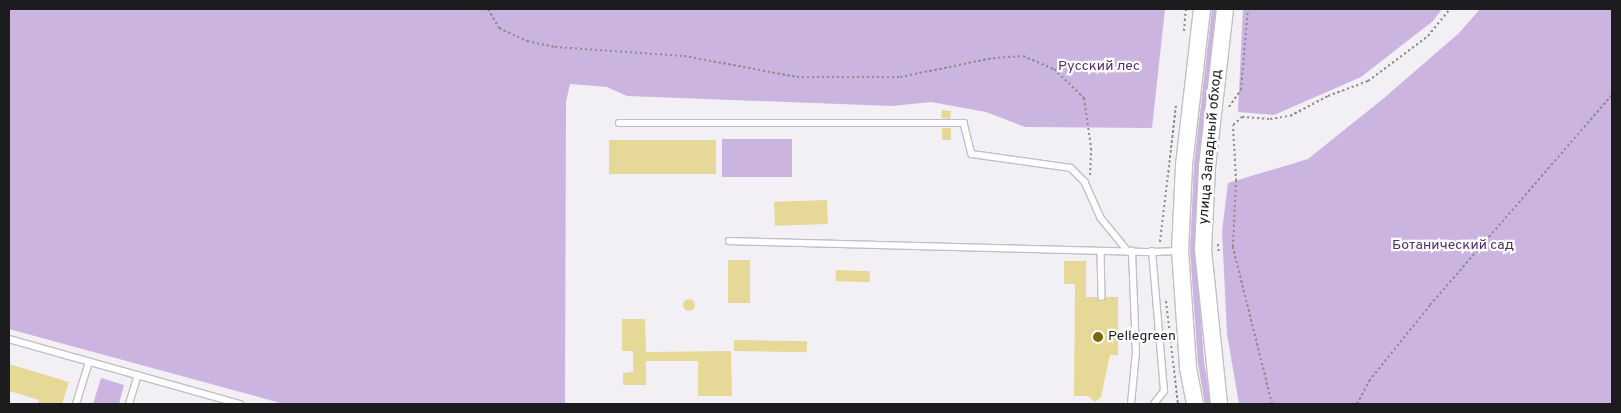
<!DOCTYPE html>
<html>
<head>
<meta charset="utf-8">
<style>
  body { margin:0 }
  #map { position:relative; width:1621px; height:413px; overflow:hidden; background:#f3f0f5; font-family:Overpass,sans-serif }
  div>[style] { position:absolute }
  .green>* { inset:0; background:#cbb4df; transform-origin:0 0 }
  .building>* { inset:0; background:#e6d896; transform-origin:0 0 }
  .round { border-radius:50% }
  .path>* { height:2px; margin-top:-1px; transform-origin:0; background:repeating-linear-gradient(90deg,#8f8d90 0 2.5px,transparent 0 5px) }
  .roads { filter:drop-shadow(1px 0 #c2bfc4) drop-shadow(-1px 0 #c2bfc4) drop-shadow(0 1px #c2bfc4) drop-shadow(0 -1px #c2bfc4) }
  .lane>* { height:5.5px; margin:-2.75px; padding:0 2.75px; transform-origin:2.75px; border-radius:2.75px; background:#fff }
  .secondary>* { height:16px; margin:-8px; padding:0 8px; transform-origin:8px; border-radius:8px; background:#fff }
  .dots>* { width:14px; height:14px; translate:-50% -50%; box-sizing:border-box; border:2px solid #fff; border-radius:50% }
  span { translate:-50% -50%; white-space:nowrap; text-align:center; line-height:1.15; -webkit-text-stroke:4.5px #fff; paint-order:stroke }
  .park-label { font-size:14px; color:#542d71 }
  .street-label { font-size:14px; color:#1c1b1d }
  .poi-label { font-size:14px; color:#1c1b1d }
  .left { translate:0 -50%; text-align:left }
  .frame { position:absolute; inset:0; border:10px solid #1c1b1d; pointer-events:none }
</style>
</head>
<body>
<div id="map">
  <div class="green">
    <div style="clip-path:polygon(9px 9px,1165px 9px,1152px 128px,1025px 127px,986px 112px,931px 102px,892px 106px,627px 96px,607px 87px,570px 84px,566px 102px,565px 404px,284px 404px,9px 329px)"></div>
    <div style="clip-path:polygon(1212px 9px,1218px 9px,1196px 250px,1204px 362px,1211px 404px,1205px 404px,1198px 364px,1190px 250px,1194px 165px)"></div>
    <div style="clip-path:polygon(1243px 9px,1442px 9px,1433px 21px,1361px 77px,1274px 115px,1238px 112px)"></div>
    <div style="clip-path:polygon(1480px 9px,1612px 9px,1612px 404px,1239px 404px,1227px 334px,1222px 231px,1228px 183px,1308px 159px,1384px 98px,1459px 33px)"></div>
    <div style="left:722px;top:139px;width:70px;height:38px"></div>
    <div style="clip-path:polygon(101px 378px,124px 385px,119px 404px,93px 404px)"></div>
  </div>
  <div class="building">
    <div style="left:942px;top:110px;width:9px;height:8px;rotate:6deg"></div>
    <div style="left:942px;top:128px;width:9px;height:12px"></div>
    <div style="left:609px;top:140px;width:107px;height:34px"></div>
    <div style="left:827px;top:200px;width:24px;height:53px;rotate:88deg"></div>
    <div style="left:728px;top:260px;width:22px;height:43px"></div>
    <div style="clip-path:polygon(1064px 261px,1086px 261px,1086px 297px,1097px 297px,1102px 302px,1107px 297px,1118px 297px,1118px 355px,1110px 355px,1101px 397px,1095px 402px,1088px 396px,1074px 396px,1075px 284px,1064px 284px)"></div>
    <div style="left:836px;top:270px;width:34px;height:11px;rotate:2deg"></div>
    <div class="round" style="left:683px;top:299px;width:12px;height:12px"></div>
    <div style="clip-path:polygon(622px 319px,645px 319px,646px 352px,731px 351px,732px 396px,698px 396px,698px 361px,646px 361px,646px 385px,623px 385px,623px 373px,633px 372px,633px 351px,622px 351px)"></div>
    <div style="left:734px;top:340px;width:73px;height:11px;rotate:1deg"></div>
    <div style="clip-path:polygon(9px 364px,69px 382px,62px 404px,37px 404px,39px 400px,9px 391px)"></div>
  </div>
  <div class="path">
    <div style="left:488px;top:9px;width:22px;rotate:60deg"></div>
    <div style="left:499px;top:28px;width:31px;rotate:25deg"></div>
    <div style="left:527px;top:41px;width:29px;rotate:12deg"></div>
    <div style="left:555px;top:47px;width:129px;rotate:4deg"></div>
    <div style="left:684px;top:56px;width:115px;rotate:10.5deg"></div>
    <div style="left:797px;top:77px;width:103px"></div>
    <div style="left:900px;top:77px;width:95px;rotate:-11.5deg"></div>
    <div style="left:993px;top:58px;width:30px;rotate:-4deg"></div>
    <div style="left:1023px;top:56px;width:34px;rotate:23deg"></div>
    <div style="left:1054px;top:69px;width:42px;rotate:44deg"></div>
    <div style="left:1084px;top:98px;width:50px;rotate:82deg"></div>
    <div style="left:1091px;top:148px;width:27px;rotate:92deg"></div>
    <div style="left:1184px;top:31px;width:22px;rotate:-85deg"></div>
    <div style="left:1229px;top:107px;width:21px;rotate:-55deg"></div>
    <div style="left:1241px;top:90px;width:81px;rotate:-85.1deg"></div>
    <div style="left:1160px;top:242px;width:137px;rotate:-83.3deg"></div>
    <div style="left:1218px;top:244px;width:10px;rotate:84deg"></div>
    <div style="left:1166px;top:301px;width:104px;rotate:83.4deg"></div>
    <div style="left:1272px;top:404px;width:162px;rotate:-104deg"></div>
    <div style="left:1233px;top:247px;width:66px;rotate:-87.4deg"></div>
    <div style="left:1236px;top:181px;width:56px;rotate:-93.1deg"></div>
    <div style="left:1233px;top:125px;width:12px;rotate:-42deg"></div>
    <div style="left:1242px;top:117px;width:28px;rotate:4deg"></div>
    <div style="left:1270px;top:119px;width:20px;rotate:-9deg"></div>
    <div style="left:1290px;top:116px;width:43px;rotate:-27.8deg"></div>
    <div style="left:1328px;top:96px;width:43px;rotate:-20.6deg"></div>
    <div style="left:1368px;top:81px;width:75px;rotate:-36.9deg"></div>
    <div style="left:1428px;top:36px;width:35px;rotate:-51deg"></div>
    <div style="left:1357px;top:404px;width:26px;rotate:-62deg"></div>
    <div style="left:1369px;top:381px;width:97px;rotate:-51.2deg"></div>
    <div style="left:1430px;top:305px;width:278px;rotate:-49.1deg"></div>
  </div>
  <div class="roads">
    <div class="lane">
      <div style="left:619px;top:123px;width:345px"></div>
      <div style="left:964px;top:123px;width:32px;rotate:76deg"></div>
      <div style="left:972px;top:154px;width:100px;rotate:8deg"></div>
      <div style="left:1071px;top:168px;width:20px;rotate:45deg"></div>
      <div style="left:1085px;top:182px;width:39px;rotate:66deg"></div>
      <div style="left:1101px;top:218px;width:43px;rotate:50.7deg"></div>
      <div style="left:729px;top:241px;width:423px;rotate:1.5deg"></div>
      <div style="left:1101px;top:251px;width:46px;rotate:88.8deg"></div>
      <div style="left:9px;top:339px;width:240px;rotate:15.7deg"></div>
      <div style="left:76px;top:404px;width:44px;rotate:-72.8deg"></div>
      <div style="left:129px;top:404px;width:30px;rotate:-73deg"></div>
      <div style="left:1131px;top:404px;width:52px;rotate:-84.5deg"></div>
      <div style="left:1136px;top:352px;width:101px;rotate:-92.3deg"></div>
      <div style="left:1154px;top:404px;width:16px;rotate:-52deg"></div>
      <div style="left:1164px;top:391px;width:140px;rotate:-94.9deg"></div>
      <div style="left:1152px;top:252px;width:26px;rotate:-2deg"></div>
    </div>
    <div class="secondary">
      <div style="left:1195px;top:404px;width:38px;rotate:-101deg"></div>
      <div style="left:1188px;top:367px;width:116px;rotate:-93.9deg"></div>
      <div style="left:1180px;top:251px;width:86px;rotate:-87.3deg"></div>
      <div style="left:1184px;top:165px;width:157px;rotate:-83.4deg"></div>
      <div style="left:1219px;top:404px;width:155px;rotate:-95.9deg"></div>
      <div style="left:1203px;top:250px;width:83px;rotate:-87.2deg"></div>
      <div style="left:1207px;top:167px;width:159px;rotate:-83.5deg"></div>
    </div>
  </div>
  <div class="dots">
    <div style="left:1098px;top:337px;background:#7b6a02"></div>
  </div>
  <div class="park-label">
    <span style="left:1099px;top:67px">Русский лес</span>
    <span style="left:1453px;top:246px">Ботанический сад</span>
  </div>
  <div class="street-label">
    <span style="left:1211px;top:147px;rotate:-85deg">улица Западный обход</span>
  </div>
  <div class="poi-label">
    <span class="left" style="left:1108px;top:337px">Pellegreen</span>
  </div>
  <div class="frame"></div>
</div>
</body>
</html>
